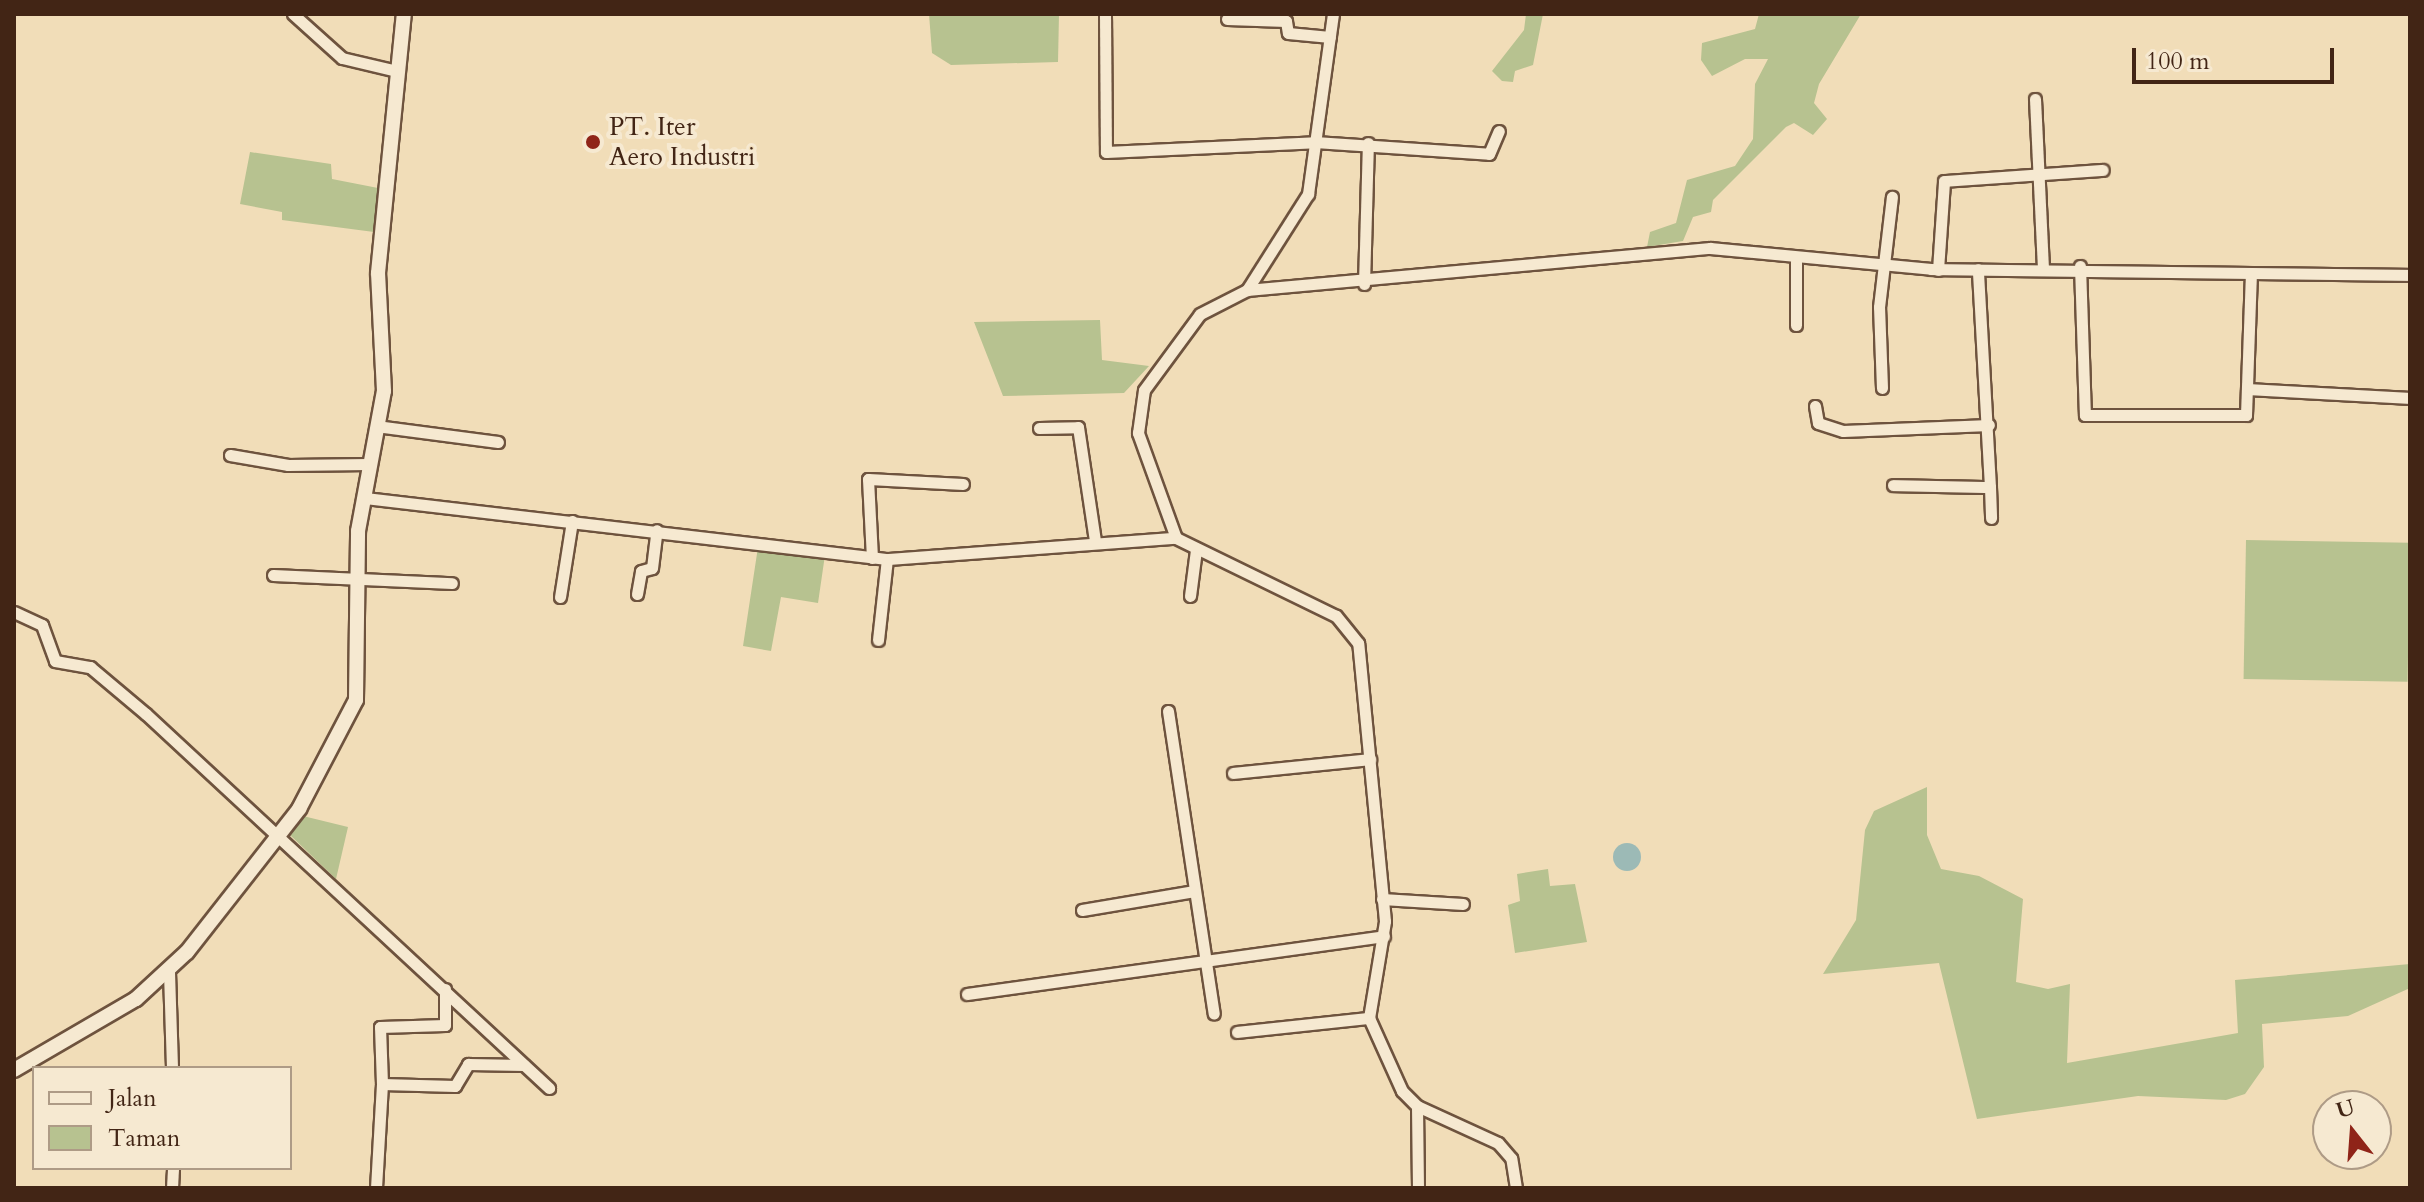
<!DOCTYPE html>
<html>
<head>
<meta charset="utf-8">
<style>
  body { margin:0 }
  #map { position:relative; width:2424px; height:1202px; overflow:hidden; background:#f1ddb8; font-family:Cardo,serif }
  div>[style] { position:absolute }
  .green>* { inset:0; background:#b7c290; transform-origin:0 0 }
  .water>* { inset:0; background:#9cbab6 }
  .round { border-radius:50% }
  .roads { filter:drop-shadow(2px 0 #6e533e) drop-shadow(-2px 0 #6e533e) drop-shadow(0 2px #6e533e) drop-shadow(0 -2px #6e533e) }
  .minor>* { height:11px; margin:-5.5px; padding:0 5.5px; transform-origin:5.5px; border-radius:5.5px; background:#f6e9d1 }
  .tertiary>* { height:14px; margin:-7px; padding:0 7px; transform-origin:7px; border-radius:7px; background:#f6e9d1 }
  .dots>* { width:22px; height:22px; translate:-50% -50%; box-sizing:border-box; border:4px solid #f6e9d1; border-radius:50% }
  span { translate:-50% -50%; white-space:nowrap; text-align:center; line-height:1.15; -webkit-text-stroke:8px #f6e9d1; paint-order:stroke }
  .poi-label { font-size:26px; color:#422515 }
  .left { translate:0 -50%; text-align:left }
  .frame { position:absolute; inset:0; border:16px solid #422515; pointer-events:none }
  .legend { position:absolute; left:32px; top:1066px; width:260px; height:104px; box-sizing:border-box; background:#f6e9d1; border:2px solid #ae9b86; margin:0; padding:10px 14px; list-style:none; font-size:24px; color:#422515 }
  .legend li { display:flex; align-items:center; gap:16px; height:40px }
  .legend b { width:40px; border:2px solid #ae9b86 }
  .north { position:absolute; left:2312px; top:1090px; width:80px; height:80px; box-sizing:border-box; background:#f6e9d1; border:2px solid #ae9b86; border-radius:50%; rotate:343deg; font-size:22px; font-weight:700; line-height:32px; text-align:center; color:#422515 }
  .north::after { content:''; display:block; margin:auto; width:28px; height:36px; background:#8f2418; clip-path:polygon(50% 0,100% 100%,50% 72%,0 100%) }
  .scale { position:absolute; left:2132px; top:48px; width:202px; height:36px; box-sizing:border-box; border:4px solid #422515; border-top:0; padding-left:10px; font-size:24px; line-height:28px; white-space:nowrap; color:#422515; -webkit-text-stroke:6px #f6e9d1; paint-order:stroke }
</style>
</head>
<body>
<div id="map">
  <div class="green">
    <div style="clip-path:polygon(929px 14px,1059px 14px,1058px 62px,951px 65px,932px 53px)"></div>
    <div style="clip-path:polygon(1526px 14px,1543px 14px,1533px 65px,1515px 71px,1513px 82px,1502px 81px,1492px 71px,1524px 30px)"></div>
    <div style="clip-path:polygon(1759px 14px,1861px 14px,1819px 84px,1814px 103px,1827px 119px,1813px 135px,1794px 123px,1786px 127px,1713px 200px,1711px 212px,1693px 217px,1683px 241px,1647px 247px,1650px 232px,1676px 223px,1687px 180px,1735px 166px,1753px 139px,1755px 84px,1768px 59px,1745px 59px,1712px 76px,1701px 60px,1702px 43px,1755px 29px)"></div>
    <div style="clip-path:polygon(250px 152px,331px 164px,332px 179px,378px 188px,374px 232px,282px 220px,282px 212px,240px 204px)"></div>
    <div style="clip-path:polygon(1100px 320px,1102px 360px,1149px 366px,1124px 393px,1003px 396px,974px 322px)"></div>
    <div style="left:2246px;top:540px;width:164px;height:139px;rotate:1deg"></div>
    <div style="clip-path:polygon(758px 547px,825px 555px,818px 603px,781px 597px,771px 651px,743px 646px)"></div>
    <div style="clip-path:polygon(1927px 787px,1927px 835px,1941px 869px,1979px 876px,2023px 899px,2016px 982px,2048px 989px,2070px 984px,2067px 1063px,2238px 1033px,2235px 980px,2410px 964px,2410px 988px,2348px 1016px,2262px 1024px,2264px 1067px,2245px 1094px,2226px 1100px,2138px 1096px,1977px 1119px,1939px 963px,1823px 974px,1856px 920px,1865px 830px,1874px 811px)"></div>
    <div style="clip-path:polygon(303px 816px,348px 827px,336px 879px,289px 834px)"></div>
    <div style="clip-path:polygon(1548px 869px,1550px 886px,1575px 884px,1587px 942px,1515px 953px,1508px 905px,1520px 901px,1517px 874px)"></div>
  </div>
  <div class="water">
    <div class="round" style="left:1613px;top:843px;width:28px;height:28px"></div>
  </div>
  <div class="roads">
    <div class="minor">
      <div style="left:293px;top:14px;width:66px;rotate:41.9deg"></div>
      <div style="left:342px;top:58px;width:57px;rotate:13.3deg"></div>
      <div style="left:1105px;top:14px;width:138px;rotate:89.6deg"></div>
      <div style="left:1106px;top:152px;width:209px;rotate:-2.7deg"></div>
      <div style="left:1315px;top:142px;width:174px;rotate:3.9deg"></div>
      <div style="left:1489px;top:154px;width:25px;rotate:-67deg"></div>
      <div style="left:1227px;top:19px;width:59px;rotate:1.9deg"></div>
      <div style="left:1286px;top:21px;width:12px;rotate:81deg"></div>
      <div style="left:1288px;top:33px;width:42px;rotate:5.4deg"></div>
      <div style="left:2035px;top:99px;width:169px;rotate:87.3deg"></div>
      <div style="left:1796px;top:261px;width:64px;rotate:90deg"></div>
      <div style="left:2080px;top:266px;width:149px;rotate:88.1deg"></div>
      <div style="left:2085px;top:415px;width:161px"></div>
      <div style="left:2246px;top:415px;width:141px;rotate:-88deg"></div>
      <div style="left:1938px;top:270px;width:89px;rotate:-86.1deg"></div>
      <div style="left:1944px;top:181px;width:159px;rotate:-4deg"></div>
      <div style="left:1364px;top:284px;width:141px;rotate:-88.4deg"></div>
      <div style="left:1247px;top:290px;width:114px;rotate:-57.6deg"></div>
      <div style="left:1308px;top:194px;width:182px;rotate:-82.1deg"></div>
      <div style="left:1882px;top:388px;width:81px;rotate:-92.1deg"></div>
      <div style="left:1879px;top:307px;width:111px;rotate:-83.3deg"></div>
      <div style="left:2248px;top:389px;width:162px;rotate:3.2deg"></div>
      <div style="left:1815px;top:406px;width:17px;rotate:80deg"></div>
      <div style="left:1818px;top:423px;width:26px;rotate:18deg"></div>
      <div style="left:1843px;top:431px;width:146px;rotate:-2.4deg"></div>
      <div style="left:376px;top:426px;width:123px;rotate:7.5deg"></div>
      <div style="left:1039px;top:428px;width:39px;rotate:-1deg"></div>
      <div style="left:1078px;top:427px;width:115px;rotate:81.5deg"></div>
      <div style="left:230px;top:455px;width:59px;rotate:9.8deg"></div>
      <div style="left:288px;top:465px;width:81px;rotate:-0.7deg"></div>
      <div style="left:1893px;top:485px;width:97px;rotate:1.2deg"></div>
      <div style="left:1990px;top:487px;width:218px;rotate:-93.2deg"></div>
      <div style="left:1990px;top:487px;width:31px;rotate:88deg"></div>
      <div style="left:365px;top:498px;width:526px;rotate:6.67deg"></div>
      <div style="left:887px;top:559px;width:290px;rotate:-4.2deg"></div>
      <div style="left:872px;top:558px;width:79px;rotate:-92.9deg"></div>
      <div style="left:868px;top:479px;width:95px;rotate:3deg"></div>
      <div style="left:273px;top:575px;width:179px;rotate:2.6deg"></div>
      <div style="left:637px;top:594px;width:23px;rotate:-80deg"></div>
      <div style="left:641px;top:571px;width:11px;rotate:-15deg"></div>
      <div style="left:652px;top:568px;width:38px;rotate:-83deg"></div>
      <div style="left:1190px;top:596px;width:46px;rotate:-82.6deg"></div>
      <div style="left:560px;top:597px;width:77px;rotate:-81deg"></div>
      <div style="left:14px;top:612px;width:31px;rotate:25deg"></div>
      <div style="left:42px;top:625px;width:38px;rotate:70deg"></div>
      <div style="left:55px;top:661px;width:36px;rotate:10deg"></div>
      <div style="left:90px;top:667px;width:73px;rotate:40deg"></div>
      <div style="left:146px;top:714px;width:550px;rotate:42.86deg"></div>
      <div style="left:878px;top:640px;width:81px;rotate:-83.7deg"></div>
      <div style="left:1168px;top:711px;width:306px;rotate:81.4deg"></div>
      <div style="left:1233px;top:773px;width:138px;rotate:-5.8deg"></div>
      <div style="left:1382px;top:899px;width:81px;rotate:3.5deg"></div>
      <div style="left:1082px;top:910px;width:114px;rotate:-9.6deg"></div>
      <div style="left:169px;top:972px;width:96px;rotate:88.2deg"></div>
      <div style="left:967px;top:994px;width:421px;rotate:-7.9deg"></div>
      <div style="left:1237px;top:1032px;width:133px;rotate:-6.1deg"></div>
      <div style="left:382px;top:1084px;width:57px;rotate:-92deg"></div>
      <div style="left:380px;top:1027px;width:65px;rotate:-1.8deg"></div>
      <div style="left:445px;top:1025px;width:36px;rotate:-90deg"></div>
      <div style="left:1417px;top:1106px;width:82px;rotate:89.3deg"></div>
      <div style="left:172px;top:1188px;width:20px;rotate:-87deg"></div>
      <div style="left:376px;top:1188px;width:104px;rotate:-86.7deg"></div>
      <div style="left:382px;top:1084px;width:73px;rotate:1.6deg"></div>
      <div style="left:455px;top:1086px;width:26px;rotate:-59deg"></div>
      <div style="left:468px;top:1064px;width:56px;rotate:1deg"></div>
      <div style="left:1516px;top:1188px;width:30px;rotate:-99deg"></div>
      <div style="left:1511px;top:1158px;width:20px;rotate:-131deg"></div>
      <div style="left:1498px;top:1143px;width:89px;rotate:-155.4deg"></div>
      <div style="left:1417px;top:1106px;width:21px;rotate:-135deg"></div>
      <div style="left:1402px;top:1091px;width:80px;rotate:-114.3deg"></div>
      <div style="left:1369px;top:1018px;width:98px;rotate:-80.6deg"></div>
      <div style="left:1385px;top:921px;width:279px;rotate:-95.5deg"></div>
      <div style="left:1358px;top:643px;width:35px;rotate:-129deg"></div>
      <div style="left:1336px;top:616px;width:178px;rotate:-154deg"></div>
      <div style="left:1176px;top:538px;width:112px;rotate:-109.9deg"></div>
      <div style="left:1138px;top:433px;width:43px;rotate:-82.1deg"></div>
      <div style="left:1144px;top:390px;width:94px;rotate:-53.6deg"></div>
      <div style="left:1200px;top:314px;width:53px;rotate:-27.1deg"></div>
      <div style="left:1247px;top:290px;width:465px;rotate:-5.2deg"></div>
      <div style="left:1710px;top:248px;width:222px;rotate:5.4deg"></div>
      <div style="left:1931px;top:269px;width:479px;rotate:0.7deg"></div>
    </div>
    <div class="tertiary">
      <div style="left:14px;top:1070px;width:141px;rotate:-30.2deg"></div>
      <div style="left:136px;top:999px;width:69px;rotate:-42.7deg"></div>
      <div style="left:187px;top:952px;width:182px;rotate:-51.9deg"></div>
      <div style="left:299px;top:809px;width:123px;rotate:-62.4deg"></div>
      <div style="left:356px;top:700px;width:169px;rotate:-89.3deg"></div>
      <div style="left:358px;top:531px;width:142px;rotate:-79.5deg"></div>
      <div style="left:384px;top:391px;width:118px;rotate:-92.9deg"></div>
      <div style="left:378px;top:273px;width:260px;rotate:-84.3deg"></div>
    </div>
  </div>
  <div class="dots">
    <div style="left:593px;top:142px;background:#8f2418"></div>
  </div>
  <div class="poi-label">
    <span class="left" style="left:609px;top:142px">PT. Iter<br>Aero Industri</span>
  </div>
  <div class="frame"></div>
  <ul class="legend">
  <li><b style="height:10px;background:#f6e9d1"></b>Jalan</li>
  <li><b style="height:22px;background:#b7c290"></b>Taman</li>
  </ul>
  <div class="north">U</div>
  <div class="scale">100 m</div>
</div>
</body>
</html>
